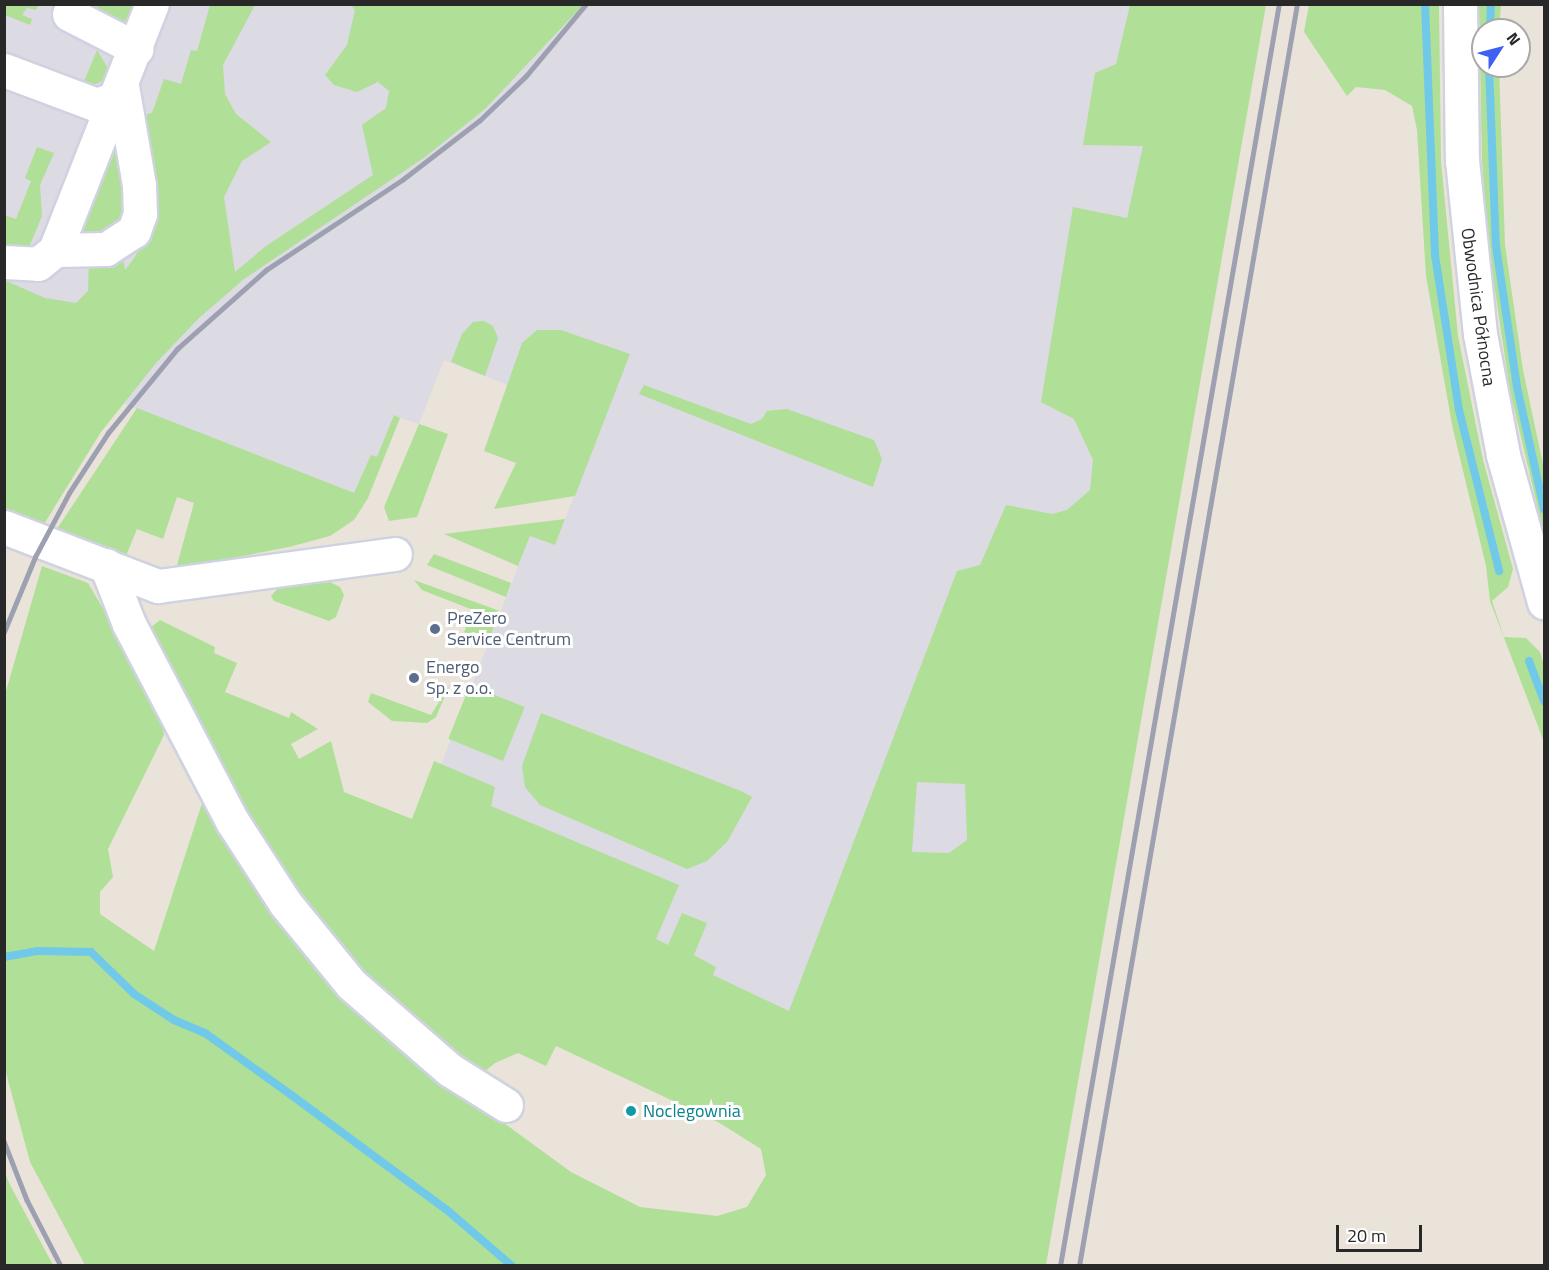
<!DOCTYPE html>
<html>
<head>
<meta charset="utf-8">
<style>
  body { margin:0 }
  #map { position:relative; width:1549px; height:1270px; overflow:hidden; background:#eae3d9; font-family:"Titillium Web",sans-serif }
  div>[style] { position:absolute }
  .industrial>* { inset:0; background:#dcdae2 }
  .green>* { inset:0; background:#b0df97; transform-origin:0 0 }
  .stream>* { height:8px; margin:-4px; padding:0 4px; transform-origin:4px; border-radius:4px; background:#70c9e8 }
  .roads { filter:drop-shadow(2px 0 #cfd2e0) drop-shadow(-2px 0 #cfd2e0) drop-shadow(0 2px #cfd2e0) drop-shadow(0 -2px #cfd2e0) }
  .minor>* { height:33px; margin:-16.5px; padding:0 16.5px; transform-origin:16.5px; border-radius:16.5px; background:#fff }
  .rail>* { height:4.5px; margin:-2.25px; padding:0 2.25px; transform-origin:2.25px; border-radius:2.25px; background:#9da0b1 }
  .dots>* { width:16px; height:16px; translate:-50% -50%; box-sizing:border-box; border:3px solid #fff; border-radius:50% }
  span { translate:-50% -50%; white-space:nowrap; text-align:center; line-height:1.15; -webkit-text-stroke:6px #fff; paint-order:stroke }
  .street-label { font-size:18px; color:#282828 }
  .service-label { font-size:18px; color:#4e5e75 }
  .left { translate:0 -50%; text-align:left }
  .culture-label { font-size:18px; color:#0d838f }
  .frame { position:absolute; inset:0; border:6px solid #282828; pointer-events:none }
  .north { position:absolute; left:1471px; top:18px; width:60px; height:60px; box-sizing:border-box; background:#fff; border:2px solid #a9a9a9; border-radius:50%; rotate:54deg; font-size:16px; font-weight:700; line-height:24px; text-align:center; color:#282828 }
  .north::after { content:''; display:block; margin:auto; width:21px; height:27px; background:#3f61f1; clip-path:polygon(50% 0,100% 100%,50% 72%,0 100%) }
  .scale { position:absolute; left:1336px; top:1225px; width:86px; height:27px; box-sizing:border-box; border:3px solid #282828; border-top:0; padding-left:8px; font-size:18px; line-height:21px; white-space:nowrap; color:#282828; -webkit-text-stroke:4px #fff; paint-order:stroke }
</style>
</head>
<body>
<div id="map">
  <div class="industrial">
    <div style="clip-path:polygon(4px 5px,1206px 5px,1013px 1120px,414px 834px,530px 536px,555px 545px,603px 422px,444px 360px,419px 424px,394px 416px,361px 498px,5px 357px)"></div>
  </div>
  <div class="green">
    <div style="clip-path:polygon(4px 5px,5px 4px,39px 5px,36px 10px,27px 8px,22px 15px,32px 19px,30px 25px,5px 15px)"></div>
    <div style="clip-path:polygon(98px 5px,133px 5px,127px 24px,95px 12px)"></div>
    <div style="clip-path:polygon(210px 5px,255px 5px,223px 65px,225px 94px,236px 114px,271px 142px,242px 161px,224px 197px,235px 272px,266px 246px,373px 175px,362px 125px,386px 108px,389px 91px,378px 82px,357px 92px,334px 85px,325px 75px,347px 45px,355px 10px,351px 5px,583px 5px,485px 109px,425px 157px,244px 279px,199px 318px,156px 363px,101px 432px,44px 524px,5px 508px,4px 280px,45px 298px,76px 303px,88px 291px,89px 260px,123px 257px,125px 270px,135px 257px,142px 243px,137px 117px,152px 113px,164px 79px,181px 84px,191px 50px,197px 51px)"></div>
    <div style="clip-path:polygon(evenodd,1130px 5px,1266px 5px,1046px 1265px,85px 1265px,30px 1162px,5px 1069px,4px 698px,42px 566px,88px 583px,160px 705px,164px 735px,108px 849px,113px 877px,100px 892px,100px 914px,154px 951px,205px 794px,408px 1053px,571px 1172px,640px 1207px,717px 1216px,747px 1207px,766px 1175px,761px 1149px,718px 1122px,556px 1046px,546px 1066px,518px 1053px,495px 1063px,478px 1077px,350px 960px,246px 824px,155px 661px,150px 628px,160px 620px,215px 647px,214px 653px,237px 663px,225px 692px,289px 718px,291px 712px,318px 729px,291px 744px,299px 759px,331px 741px,344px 792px,412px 819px,434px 761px,495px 787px,491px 806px,679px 885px,656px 939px,668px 945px,682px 913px,707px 923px,694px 955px,716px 967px,713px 975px,789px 1011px,957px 571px,980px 565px,1006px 505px,1052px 514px,1067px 510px,1090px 490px,1093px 460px,1074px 419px,1041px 402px,1073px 207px,1127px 218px,1143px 146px,1083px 145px,1095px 73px,1116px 64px,1130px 5px,917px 782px,965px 784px,967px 840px,949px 853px,912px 852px,917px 782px)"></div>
    <div style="clip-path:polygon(1309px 5px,1439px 5px,1441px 161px,1458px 336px,1483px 460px,1513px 569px,1508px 587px,1492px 601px,1504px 637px,1526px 638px,1540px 652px,1544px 665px,1544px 742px,1490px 601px,1486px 566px,1452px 425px,1426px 276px,1417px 130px,1412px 106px,1385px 90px,1356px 87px,1347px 96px,1304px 32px)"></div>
    <div style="clip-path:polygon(1479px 5px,1501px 5px,1499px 30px,1483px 30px,1483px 66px,1499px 66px,1505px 245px,1523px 370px,1544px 469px,1544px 534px,1510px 391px,1488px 244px,1482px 160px)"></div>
    <div style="clip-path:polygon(97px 50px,109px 70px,105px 80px,88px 87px,83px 84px)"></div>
    <div style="clip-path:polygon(122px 117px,127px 228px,75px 238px)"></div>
    <div style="clip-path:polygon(37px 147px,54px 153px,40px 185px,42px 216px,30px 245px,5px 251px,4px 215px,16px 219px,31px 181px,25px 178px)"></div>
    <div style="clip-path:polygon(484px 321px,493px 326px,498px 338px,485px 376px,451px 362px,462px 334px,473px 322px)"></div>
    <div style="clip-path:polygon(537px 330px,561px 330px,630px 354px,575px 496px,494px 509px,516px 463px,484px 451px,522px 343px)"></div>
    <div style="clip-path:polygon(644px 385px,751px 424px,762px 419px,767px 411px,787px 409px,874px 440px,882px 459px,873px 487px,639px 394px)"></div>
    <div style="clip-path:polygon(137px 408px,354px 493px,371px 455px,377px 457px,394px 415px,400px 418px,368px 498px,354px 520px,330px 536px,289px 547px,176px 569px,194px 503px,177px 497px,163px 539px,137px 529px,126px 556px,57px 529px)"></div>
    <div style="clip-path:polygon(419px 424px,448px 434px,417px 517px,389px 521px,384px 507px)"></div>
    <div style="clip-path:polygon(565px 519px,555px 545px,530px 536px,518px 566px,444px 534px)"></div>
    <div style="clip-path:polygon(434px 554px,511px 583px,506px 597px,427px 565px)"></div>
    <div style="clip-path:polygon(414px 580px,500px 611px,488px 642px,464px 632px,473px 610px,422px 590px)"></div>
    <div style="clip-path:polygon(330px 582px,340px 587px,344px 595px,336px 617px,329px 621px,274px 601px,271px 596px,279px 587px)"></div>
    <div style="clip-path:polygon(450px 684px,436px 717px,427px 723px,392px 721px,368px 702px,371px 693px,431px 715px)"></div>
    <div style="left:470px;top:685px;width:59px;height:58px;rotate:22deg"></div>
    <div style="clip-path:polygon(541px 713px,741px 791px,752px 797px,727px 842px,707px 861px,687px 869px,540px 805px,525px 787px,522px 766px)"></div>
    <div style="clip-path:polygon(4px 1169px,9px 1183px,53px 1265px,5px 1265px)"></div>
  </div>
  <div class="stream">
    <div style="left:1425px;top:4px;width:251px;rotate:87.7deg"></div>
    <div style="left:1435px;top:255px;width:157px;rotate:81.2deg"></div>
    <div style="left:1459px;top:410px;width:166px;rotate:76deg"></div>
    <div style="left:1490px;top:30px;width:26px;rotate:-88deg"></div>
    <div style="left:1489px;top:66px;width:180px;rotate:87.8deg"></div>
    <div style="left:1496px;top:246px;width:143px;rotate:81.5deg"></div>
    <div style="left:1517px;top:387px;width:125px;rotate:77.5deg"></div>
    <div style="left:1529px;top:661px;width:43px;rotate:69.4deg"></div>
    <div style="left:4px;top:957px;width:35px;rotate:-10deg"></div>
    <div style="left:38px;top:951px;width:53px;rotate:1.1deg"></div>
    <div style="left:91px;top:952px;width:60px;rotate:44.3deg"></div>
    <div style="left:134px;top:994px;width:48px;rotate:33deg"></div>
    <div style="left:174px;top:1020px;width:34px;rotate:23deg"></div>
    <div style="left:205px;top:1033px;width:105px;rotate:35.7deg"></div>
    <div style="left:290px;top:1094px;width:195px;rotate:36.5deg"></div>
    <div style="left:447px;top:1210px;width:86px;rotate:40.7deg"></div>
  </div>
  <div class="roads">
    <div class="minor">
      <div style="left:1460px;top:4px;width:156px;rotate:89.3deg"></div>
      <div style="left:1462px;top:160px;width:175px;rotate:84.1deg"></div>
      <div style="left:1480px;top:334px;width:123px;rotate:79.2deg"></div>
      <div style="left:1503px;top:455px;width:153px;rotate:74.4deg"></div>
      <div style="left:69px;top:14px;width:76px;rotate:27.2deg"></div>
      <div style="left:4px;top:70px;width:99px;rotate:20.6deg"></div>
      <div style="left:97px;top:105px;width:22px;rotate:-21deg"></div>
      <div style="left:55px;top:250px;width:51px;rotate:-1.1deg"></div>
      <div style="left:106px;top:249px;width:33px;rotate:-33deg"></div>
      <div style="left:134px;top:231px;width:18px;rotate:-71deg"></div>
      <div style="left:140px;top:214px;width:29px;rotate:-92deg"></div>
      <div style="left:139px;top:185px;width:100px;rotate:-99.7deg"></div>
      <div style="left:4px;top:262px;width:34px;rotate:3deg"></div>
      <div style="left:38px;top:264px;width:22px;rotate:-39deg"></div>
      <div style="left:55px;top:250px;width:264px;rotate:-68.5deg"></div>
      <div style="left:4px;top:527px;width:165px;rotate:21deg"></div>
      <div style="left:158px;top:586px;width:239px;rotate:-7.7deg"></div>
      <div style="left:106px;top:565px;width:63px;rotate:68.7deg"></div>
      <div style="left:129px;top:624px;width:222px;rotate:62.4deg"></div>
      <div style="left:232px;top:821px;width:98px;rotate:57.1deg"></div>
      <div style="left:285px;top:903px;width:104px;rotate:50.8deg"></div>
      <div style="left:351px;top:984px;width:131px;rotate:41deg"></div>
      <div style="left:450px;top:1070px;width:66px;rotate:32deg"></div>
    </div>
  </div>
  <div class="rail">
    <div style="left:4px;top:632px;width:81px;rotate:-67.5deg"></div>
    <div style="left:35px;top:557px;width:72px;rotate:-62deg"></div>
    <div style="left:69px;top:493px;width:72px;rotate:-57deg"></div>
    <div style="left:108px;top:433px;width:109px;rotate:-50.6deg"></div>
    <div style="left:177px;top:349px;width:119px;rotate:-41.6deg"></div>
    <div style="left:266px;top:270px;width:163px;rotate:-33.5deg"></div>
    <div style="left:402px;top:180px;width:97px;rotate:-37.5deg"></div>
    <div style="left:479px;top:121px;width:65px;rotate:-43.8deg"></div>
    <div style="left:526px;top:76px;width:94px;rotate:-50.2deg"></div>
    <div style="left:4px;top:1141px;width:63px;rotate:68.7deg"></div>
    <div style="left:27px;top:1200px;width:74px;rotate:62.7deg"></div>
    <div style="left:1060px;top:1266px;width:1281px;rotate:-80.16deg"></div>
    <div style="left:1079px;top:1266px;width:1281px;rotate:-80.2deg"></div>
  </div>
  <div class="dots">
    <div style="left:435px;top:629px;background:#5c6f8a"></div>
    <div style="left:414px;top:678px;background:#5c6f8a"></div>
    <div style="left:631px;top:1111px;background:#0f9aa8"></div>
  </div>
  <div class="street-label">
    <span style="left:1478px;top:307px;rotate:82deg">Obwodnica Północna</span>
  </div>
  <div class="service-label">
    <span class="left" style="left:447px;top:629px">PreZero<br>Service Centrum</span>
    <span class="left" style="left:426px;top:678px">Energo<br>Sp. z o.o.</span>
  </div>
  <div class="culture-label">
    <span class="left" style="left:643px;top:1111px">Noclegownia</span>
  </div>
  <div class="frame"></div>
  <div class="north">N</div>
  <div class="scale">20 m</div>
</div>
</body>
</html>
